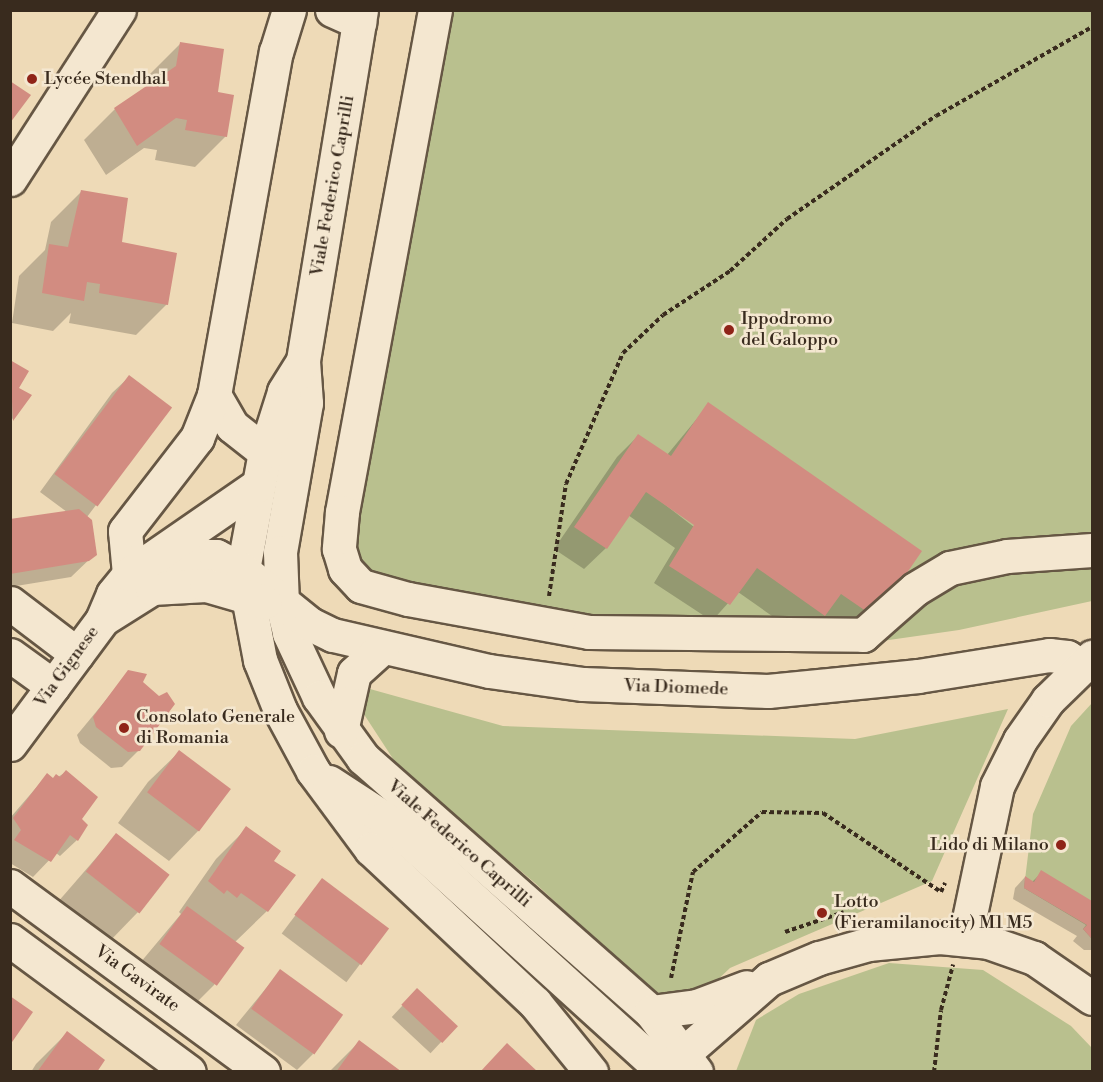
<!DOCTYPE html>
<html>
<head>
<meta charset="utf-8">
<style>
  body { margin:0 }
  #map { position:relative; width:1103px; height:1082px; overflow:hidden; background:#eedab7; font-family:"Libre Bodoni",serif }
  div>[style] { position:absolute }
  .green>* { inset:0; background:#b9c08e }
  .shadow>* { inset:0; background:#0003; transform-origin:0 0 }
  .building>* { inset:0; background:#d28c81; transform-origin:0 0 }
  .path>* { height:4px; margin-top:-2px; transform-origin:0; background:repeating-linear-gradient(90deg,#392b1e 0 4.5px,transparent 0 7.5px) }
  .roads { filter:drop-shadow(2px 0 #665744) drop-shadow(-2px 0 #665744) drop-shadow(0 2px #665744) drop-shadow(0 -2px #665744) }
  .minor>* { height:33px; margin:-16.5px; padding:0 16.5px; transform-origin:16.5px; border-radius:16.5px; background:#f4e7d0 }
  .dots>* { width:16px; height:16px; translate:-50% -50%; box-sizing:border-box; border:3px solid #f4e7d0; border-radius:50% }
  span { translate:-50% -50%; white-space:nowrap; text-align:center; line-height:1.15; -webkit-text-stroke:5px #f4e7d0; paint-order:stroke }
  .poi-label { font-size:18px; color:#392b1e }
  .left { translate:0 -50%; text-align:left }
  .right { translate:-100% -50%; text-align:right }
  .street-label { font-size:18px; color:#392b1e }
  .frame { position:absolute; inset:0; border:12px solid #392b1e; pointer-events:none }
</style>
</head>
<body>
<div id="map">
  <div class="green">
    <div style="clip-path:polygon(418px 11px,1092px 11px,1092px 601px,959px 630px,819px 650px,634px 651px,371px 606px,332px 582px,325px 556px,407px 104px)"></div>
    <div style="clip-path:polygon(352px 684px,503px 726px,855px 739px,1008px 709px,932px 881px,730px 968px,672px 1023px,621px 963px,535px 883px,399px 768px,354px 699px)"></div>
    <div style="clip-path:polygon(1092px 703px,1092px 939px,1083px 929px,1086px 925px,1024px 888px,1033px 814px,1071px 726px)"></div>
    <div style="clip-path:polygon(889px 963px,983px 970px,1071px 1026px,1092px 1048px,1092px 1071px,736px 1071px,756px 1020px,799px 994px)"></div>
  </div>
  <div class="shadow">
    <div style="clip-path:polygon(181px 43px,217px 93px,226px 136px,195px 167px,155px 160px,157px 150px,144px 148px,106px 175px,84px 140px,115px 109px,148px 87px,150px 74px)"></div>
    <div style="clip-path:polygon(81px 192px,167px 304px,136px 335px,69px 323px,71px 313px,53px 331px,12px 323px,19px 276px,45px 250px,51px 222px)"></div>
    <div style="clip-path:polygon(10px 361px,17px 388px,30px 396px,10px 422px)"></div>
    <div style="clip-path:polygon(129px 377px,170px 407px,87px 517px,95px 554px,71px 577px,10px 587px,10px 521px,67px 512px,40px 492px,112px 393px)"></div>
    <div style="clip-path:polygon(evenodd,709px 404px,920px 551px,853px 639px,822px 617px,802px 637px,738px 592px,712px 621px,654px 583px,675px 548px,628px 515px,606px 548px,584px 569px,554px 549px,617px 457px,638px 436px,667px 455px,709px 404px,641px 486px,696px 525px,694px 527px,641px 486px)"></div>
    <div style="clip-path:polygon(129px 672px,158px 698px,139px 750px,122px 767px,111px 768px,80px 743px,77px 735px)"></div>
    <div style="clip-path:polygon(179px 752px,229px 790px,199px 830px,169px 861px,118px 823px,148px 782px)"></div>
    <div style="clip-path:polygon(66px 772px,80px 819px,77px 840px,60px 856px,56px 853px,33px 877px,10px 863px,10px 818px,47px 775px,53px 780px)"></div>
    <div style="clip-path:polygon(247px 828px,272px 861px,267px 911px,234px 943px,214px 985px,184px 1015px,130px 975px,181px 914px,179px 912px,216px 859px)"></div>
    <div style="clip-path:polygon(116px 835px,138px 912px,108px 943px,57px 903px)"></div>
    <div style="clip-path:polygon(1042px 872px,1092px 903px,1091px 950px,1084px 950px,1073px 941px,1077px 936px,1013px 899px,1015px 888px,1025px 877px,1032px 882px)"></div>
    <div style="left:322px;top:880px;width:81px;height:67px;rotate:37deg"></div>
    <div style="clip-path:polygon(280px 971px,313px 1054px,297px 1070px,236px 1025px)"></div>
    <div style="left:417px;top:990px;width:53px;height:37px;rotate:43deg"></div>
    <div style="clip-path:polygon(67px 1033px,95px 1072px,31px 1072px,36px 1064px)"></div>
    <div style="clip-path:polygon(359px 1042px,400px 1072px,329px 1072px)"></div>
  </div>
  <div class="building">
    <div style="clip-path:polygon(180px 42px,224px 49px,218px 92px,234px 95px,227px 137px,185px 130px,187px 120px,176px 118px,137px 146px,114px 108px,176px 66px)"></div>
    <div style="clip-path:polygon(10px 81px,31px 95px,10px 123px)"></div>
    <div style="clip-path:polygon(81px 190px,128px 198px,122px 242px,177px 253px,168px 305px,99px 293px,100px 284px,87px 282px,84px 301px,42px 293px,49px 244px,68px 247px)"></div>
    <div style="clip-path:polygon(10px 360px,29px 371px,19px 388px,32px 395px,13px 421px)"></div>
    <div style="left:129px;top:375px;width:54px;height:124px;rotate:37deg"></div>
    <div style="clip-path:polygon(708px 402px,922px 551px,876px 618px,841px 594px,825px 616px,757px 568px,730px 605px,669px 566px,694px 525px,646px 492px,607px 549px,574px 527px,638px 434px,671px 456px)"></div>
    <div style="clip-path:polygon(79px 509px,92px 520px,97px 555px,89px 561px,10px 574px,10px 519px)"></div>
    <div style="clip-path:polygon(128px 670px,147px 674px,143px 682px,159px 696px,167px 692px,175px 704px,140px 751px,128px 752px,96px 727px,93px 717px)"></div>
    <div style="left:179px;top:750px;width:65px;height:53px;rotate:37deg"></div>
    <div style="clip-path:polygon(66px 770px,98px 797px,82px 819px,88px 825px,78px 841px,70px 835px,51px 862px,14px 840px,21px 830px,13px 818px,47px 773px,53px 778px,56px 774px,60px 777px)"></div>
    <div style="clip-path:polygon(246px 826px,281px 851px,274px 861px,296px 875px,268px 912px,241px 893px,237px 898px,227px 890px,224px 894px,208px 881px)"></div>
    <div style="left:116px;top:833px;width:68px;height:49px;rotate:38deg"></div>
    <div style="clip-path:polygon(1041px 870px,1092px 901px,1092px 939px,1083px 929px,1087px 925px,1024px 888px,1025px 876px,1034px 882px)"></div>
    <div style="left:322px;top:878px;width:84px;height:46px;rotate:37deg"></div>
    <div style="left:187px;top:906px;width:71px;height:47px;rotate:36deg"></div>
    <div style="left:280px;top:969px;width:78px;height:49px;rotate:36deg"></div>
    <div style="left:417px;top:988px;width:56px;height:23px;rotate:43deg"></div>
    <div style="clip-path:polygon(10px 996px,33px 1012px,10px 1045px)"></div>
    <div style="clip-path:polygon(67px 1031px,105px 1060px,97px 1072px,37px 1072px)"></div>
    <div style="clip-path:polygon(359px 1040px,402px 1072px,336px 1072px)"></div>
    <div style="clip-path:polygon(507px 1043px,538px 1072px,480px 1072px)"></div>
  </div>
  <div class="path">
    <div style="left:549px;top:596px;width:113px;rotate:-81.4deg"></div>
    <div style="left:566px;top:484px;width:143px;rotate:-66.5deg"></div>
    <div style="left:623px;top:353px;width:55px;rotate:-43.5deg"></div>
    <div style="left:663px;top:315px;width:80px;rotate:-33.3deg"></div>
    <div style="left:730px;top:271px;width:77px;rotate:-42.4deg"></div>
    <div style="left:787px;top:219px;width:181px;rotate:-34.7deg"></div>
    <div style="left:936px;top:116px;width:180px;rotate:-29.7deg"></div>
    <div style="left:785px;top:932px;width:62px;rotate:-18.7deg"></div>
    <div style="left:671px;top:978px;width:108px;rotate:-78.3deg"></div>
    <div style="left:693px;top:872px;width:91px;rotate:-41deg"></div>
    <div style="left:762px;top:812px;width:61px;rotate:0.9deg"></div>
    <div style="left:823px;top:813px;width:142px;rotate:33.8deg"></div>
    <div style="left:941px;top:892px;width:10px;rotate:-66deg"></div>
    <div style="left:934px;top:1072px;width:62px;rotate:-83.6deg"></div>
    <div style="left:941px;top:1010px;width:47px;rotate:-75.1deg"></div>
  </div>
  <div class="roads">
    <div class="minor">
      <div style="left:332px;top:10px;width:30px;rotate:24deg"></div>
      <div style="left:361px;top:10px;width:356px;rotate:99.4deg"></div>
      <div style="left:303px;top:361px;width:42px;rotate:85.9deg"></div>
      <div style="left:306px;top:403px;width:151px;rotate:99.9deg"></div>
      <div style="left:280px;top:552px;width:52px;rotate:87.8deg"></div>
      <div style="left:282px;top:604px;width:30px;rotate:76deg"></div>
      <div style="left:289px;top:633px;width:71px;rotate:64.9deg"></div>
      <div style="left:319px;top:697px;width:75px;rotate:54.2deg"></div>
      <div style="left:363px;top:758px;width:384px;rotate:41.4deg"></div>
      <div style="left:651px;top:1012px;width:75px;rotate:53.1deg"></div>
      <div style="left:435px;top:10px;width:511px;rotate:100.5deg"></div>
      <div style="left:342px;top:512px;width:37px;rotate:95deg"></div>
      <div style="left:339px;top:549px;width:21px;rotate:73deg"></div>
      <div style="left:345px;top:569px;width:23px;rotate:47deg"></div>
      <div style="left:361px;top:586px;width:49px;rotate:15.5deg"></div>
      <div style="left:408px;top:599px;width:184px;rotate:10.3deg"></div>
      <div style="left:589px;top:632px;width:274px;rotate:0.6deg"></div>
      <div style="left:863px;top:635px;width:69px;rotate:-41.5deg"></div>
      <div style="left:915px;top:589px;width:41px;rotate:-31deg"></div>
      <div style="left:950px;top:568px;width:58px;rotate:-11.9deg"></div>
      <div style="left:1007px;top:556px;width:85px;rotate:-4deg"></div>
      <div style="left:10px;top:179px;width:201px;rotate:-57.2deg"></div>
      <div style="left:303px;top:361px;width:36px;rotate:122deg"></div>
      <div style="left:284px;top:392px;width:63px;rotate:107.6deg"></div>
      <div style="left:265px;top:452px;width:120px;rotate:100.6deg"></div>
      <div style="left:243px;top:570px;width:92px;rotate:79.3deg"></div>
      <div style="left:260px;top:660px;width:54px;rotate:68.2deg"></div>
      <div style="left:280px;top:710px;width:69px;rotate:61.6deg"></div>
      <div style="left:313px;top:771px;width:97px;rotate:53.4deg"></div>
      <div style="left:371px;top:849px;width:225px;rotate:43.2deg"></div>
      <div style="left:535px;top:1003px;width:89px;rotate:50.9deg"></div>
      <div style="left:265px;top:452px;width:42px;rotate:-141.8deg"></div>
      <div style="left:232px;top:426px;width:36px;rotate:-120deg"></div>
      <div style="left:214px;top:395px;width:349px;rotate:-79.8deg"></div>
      <div style="left:276px;top:52px;width:44px;rotate:-72.8deg"></div>
      <div style="left:149px;top:563px;width:24px;rotate:-17deg"></div>
      <div style="left:172px;top:556px;width:44px"></div>
      <div style="left:216px;top:556px;width:30px;rotate:27deg"></div>
      <div style="left:243px;top:570px;width:86px;rotate:38.9deg"></div>
      <div style="left:310px;top:624px;width:25px;rotate:26deg"></div>
      <div style="left:333px;top:635px;width:160px;rotate:13deg"></div>
      <div style="left:489px;top:671px;width:95px;rotate:7.9deg"></div>
      <div style="left:583px;top:684px;width:185px;rotate:2.2deg"></div>
      <div style="left:768px;top:691px;width:151px;rotate:-5.7deg"></div>
      <div style="left:918px;top:676px;width:133px;rotate:-9.1deg"></div>
      <div style="left:1049px;top:655px;width:18px;rotate:6deg"></div>
      <div style="left:1067px;top:657px;width:15px;rotate:32deg"></div>
      <div style="left:129px;top:574px;width:43px;rotate:-95.3deg"></div>
      <div style="left:125px;top:531px;width:118px;rotate:-52.3deg"></div>
      <div style="left:197px;top:438px;width:46px;rotate:-68.4deg"></div>
      <div style="left:10px;top:603px;width:84px;rotate:37.3deg"></div>
      <div style="left:106px;top:617px;width:54px;rotate:-32.2deg"></div>
      <div style="left:152px;top:588px;width:54px;rotate:-3.2deg"></div>
      <div style="left:206px;top:585px;width:61px;rotate:16.1deg"></div>
      <div style="left:10px;top:655px;width:53px;rotate:35.8deg"></div>
      <div style="left:341px;top:731px;width:59px;rotate:-77.4deg"></div>
      <div style="left:354px;top:673px;width:38px;rotate:-42deg"></div>
      <div style="left:10px;top:744px;width:154px;rotate:-53.4deg"></div>
      <div style="left:102px;top:620px;width:28px;rotate:-67deg"></div>
      <div style="left:113px;top:594px;width:26px;rotate:-51deg"></div>
      <div style="left:129px;top:574px;width:157px;rotate:-34.6deg"></div>
      <div style="left:329px;top:782px;width:66px;rotate:33.2deg"></div>
      <div style="left:384px;top:818px;width:378px;rotate:42.2deg"></div>
      <div style="left:10px;top:886px;width:314px;rotate:36.3deg"></div>
      <div style="left:965px;top:938px;width:155px;rotate:-78.1deg"></div>
      <div style="left:997px;top:786px;width:51px;rotate:-63.4deg"></div>
      <div style="left:1020px;top:740px;width:49px;rotate:-55deg"></div>
      <div style="left:1048px;top:700px;width:62px;rotate:-44.3deg"></div>
      <div style="left:10px;top:940px;width:222px;rotate:36.4deg"></div>
      <div style="left:651px;top:1012px;width:46px;rotate:-7.4deg"></div>
      <div style="left:697px;top:1006px;width:53px;rotate:-20.8deg"></div>
      <div style="left:662px;top:1072px;width:142px;rotate:-41deg"></div>
      <div style="left:769px;top:979px;width:54px;rotate:-22.8deg"></div>
      <div style="left:819px;top:958px;width:51px;rotate:-15.9deg"></div>
      <div style="left:868px;top:944px;width:72px;rotate:-5.6deg"></div>
      <div style="left:940px;top:937px;width:48px;rotate:5.9deg"></div>
      <div style="left:988px;top:942px;width:49px;rotate:19.2deg"></div>
      <div style="left:1034px;top:958px;width:70px;rotate:34.6deg"></div>
    </div>
  </div>
  <div class="dots">
    <div style="left:32px;top:79px;background:#8f2418"></div>
    <div style="left:729px;top:330px;background:#8f2418"></div>
    <div style="left:124px;top:728px;background:#8f2418"></div>
    <div style="left:1061px;top:845px;background:#8f2418"></div>
    <div style="left:822px;top:913px;background:#8f2418"></div>
  </div>
  <div class="poi-label">
    <span class="left" style="left:44px;top:79px">Lycée Stendhal</span>
    <span class="left" style="left:741px;top:330px">Ippodromo<br>del Galoppo</span>
    <span class="left" style="left:136px;top:728px">Consolato Generale<br>di Romania</span>
    <span class="right" style="left:1049px;top:845px">Lido di Milano</span>
    <span class="left" style="left:834px;top:913px">Lotto<br>(Fieramilanocity) M1 M5</span>
  </div>
  <div class="street-label">
    <span style="left:333px;top:186px;rotate:-80deg">Viale Federico Caprilli</span>
    <span style="left:67px;top:667px;rotate:-54deg">Via Gignese</span>
    <span style="left:676px;top:688px;rotate:2deg">Via Diomede</span>
    <span style="left:459px;top:844px;rotate:41deg">Viale Federico Caprilli</span>
    <span style="left:137px;top:979px;rotate:36deg">Via Gavirate</span>
  </div>
  <div class="frame"></div>
</div>
</body>
</html>
